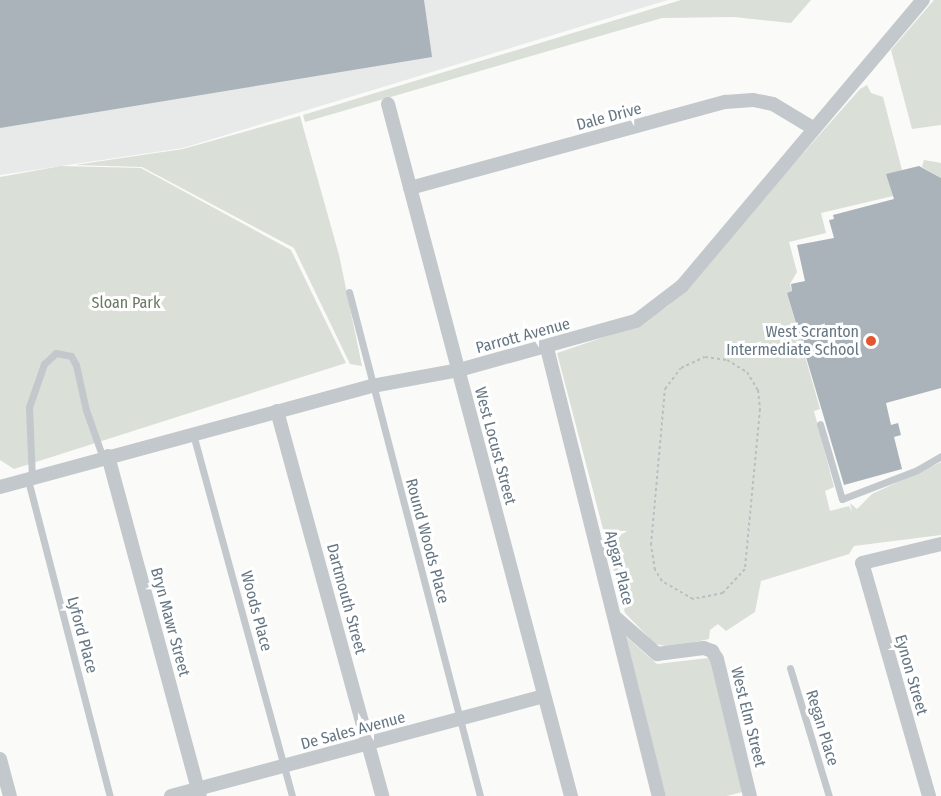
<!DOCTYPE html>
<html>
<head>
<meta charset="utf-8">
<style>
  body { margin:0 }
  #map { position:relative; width:941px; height:796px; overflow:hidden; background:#fafaf8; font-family:"Fira Sans Condensed",sans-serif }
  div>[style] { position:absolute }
  .built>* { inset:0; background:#e8e9e9 }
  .green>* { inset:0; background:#dadfd7 }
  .building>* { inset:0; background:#aab3b9 }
  .path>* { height:2px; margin-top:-1px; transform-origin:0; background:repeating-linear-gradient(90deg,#bbbfc2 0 3px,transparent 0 6px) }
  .lane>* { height:7px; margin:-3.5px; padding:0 3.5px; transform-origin:3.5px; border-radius:3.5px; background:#c3c8cc }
  .street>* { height:14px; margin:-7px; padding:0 7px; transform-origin:7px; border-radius:7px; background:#c3c8cc }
  .dots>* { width:16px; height:16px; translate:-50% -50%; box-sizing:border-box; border:3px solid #fff; border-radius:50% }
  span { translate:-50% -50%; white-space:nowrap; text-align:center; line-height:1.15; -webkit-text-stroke:6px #fff; paint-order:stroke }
  .street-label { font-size:16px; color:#657683 }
  .park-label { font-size:16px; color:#687a64 }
  .poi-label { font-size:16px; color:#657683 }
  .right { translate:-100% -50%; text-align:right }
</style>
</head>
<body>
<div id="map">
  <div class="built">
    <div style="clip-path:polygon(0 0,668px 0,183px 148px,0 175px)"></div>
  </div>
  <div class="green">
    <div style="clip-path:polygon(681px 0,811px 0,791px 23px,734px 17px,662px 18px,305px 122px,303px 115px)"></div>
    <div style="clip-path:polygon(934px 0,941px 0,941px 125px,912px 129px,891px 50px)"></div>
    <div style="clip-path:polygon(867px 85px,871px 93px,883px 97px,902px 170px,887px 175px,893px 196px,821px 213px,826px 233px,789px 242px,797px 272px,790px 284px,792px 292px,787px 293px,820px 409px,814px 411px,834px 487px,825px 491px,830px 511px,849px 506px,852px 512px,850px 503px,857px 509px,872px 494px,941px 462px,941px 535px,854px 546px,849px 554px,761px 581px,755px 612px,726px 631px,718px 624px,710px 630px,709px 639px,671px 647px,655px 644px,625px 613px,557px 353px,634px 327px,668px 306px,860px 89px)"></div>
    <div style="clip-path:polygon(300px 116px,339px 255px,362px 366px,350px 364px,294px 248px,142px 167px,75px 165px,183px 149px)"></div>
    <div style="clip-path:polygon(924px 160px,941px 163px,941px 178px,922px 167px)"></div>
    <div style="clip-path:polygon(61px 166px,141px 168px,291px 250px,346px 363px,14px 469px,0 460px,0 177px)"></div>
    <div style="clip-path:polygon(622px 633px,657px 664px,708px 658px,715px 666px,746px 791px,727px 796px,666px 796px)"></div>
  </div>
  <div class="building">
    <div style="clip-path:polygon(0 0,424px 0,432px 57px,0 128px)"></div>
    <div style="clip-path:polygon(919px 166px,941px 178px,941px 388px,886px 403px,891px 425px,898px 423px,901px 435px,894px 437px,902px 469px,844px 485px,787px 293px,792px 291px,791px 284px,805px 281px,797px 245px,834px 238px,829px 220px,834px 219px,833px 215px,894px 199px,886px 174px)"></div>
  </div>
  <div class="path">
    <div style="left:705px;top:357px;width:22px;rotate:8deg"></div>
    <div style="left:727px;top:360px;width:23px;rotate:31deg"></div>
    <div style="left:747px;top:372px;width:21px;rotate:59deg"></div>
    <div style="left:758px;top:390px;width:19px;rotate:84deg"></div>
    <div style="left:760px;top:409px;width:161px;rotate:95.4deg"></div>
    <div style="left:745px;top:569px;width:33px;rotate:133deg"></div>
    <div style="left:723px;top:593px;width:31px;rotate:169deg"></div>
    <div style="left:693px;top:599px;width:36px;rotate:-150deg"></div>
    <div style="left:662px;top:581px;width:13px;rotate:-122deg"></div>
    <div style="left:655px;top:570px;width:25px;rotate:-99deg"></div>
    <div style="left:651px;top:545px;width:157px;rotate:-84.9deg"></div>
    <div style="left:665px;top:389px;width:26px;rotate:-53deg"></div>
    <div style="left:681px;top:368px;width:26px;rotate:-25deg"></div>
  </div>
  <div class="lane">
    <div style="left:349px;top:292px;width:521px;rotate:75.43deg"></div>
    <div style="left:820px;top:424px;width:78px;rotate:73.7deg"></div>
    <div style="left:842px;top:499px;width:80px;rotate:-21.1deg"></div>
    <div style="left:917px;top:470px;width:28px;rotate:-30deg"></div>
    <div style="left:193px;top:434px;width:375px;rotate:74.7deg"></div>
    <div style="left:32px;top:479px;width:72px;rotate:-92.4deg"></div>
    <div style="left:29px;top:407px;width:46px;rotate:-70.8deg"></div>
    <div style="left:44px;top:364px;width:16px;rotate:-43deg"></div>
    <div style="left:56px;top:353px;width:15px;rotate:11deg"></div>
    <div style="left:71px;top:356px;width:10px;rotate:61deg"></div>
    <div style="left:76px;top:365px;width:46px;rotate:77.5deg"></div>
    <div style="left:86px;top:410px;width:51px;rotate:70.5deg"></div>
    <div style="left:28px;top:480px;width:326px;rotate:75.5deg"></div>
    <div style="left:790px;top:668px;width:134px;rotate:73.1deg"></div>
  </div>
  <div class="street">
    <div style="left:388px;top:104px;width:716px;rotate:75.19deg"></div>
    <div style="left:410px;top:188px;width:327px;rotate:-15.3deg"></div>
    <div style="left:725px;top:102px;width:28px;rotate:-4deg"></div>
    <div style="left:753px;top:100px;width:20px;rotate:11deg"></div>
    <div style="left:773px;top:104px;width:47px;rotate:31deg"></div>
    <div style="left:547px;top:348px;width:462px;rotate:76deg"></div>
    <div style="left:277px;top:411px;width:399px;rotate:74.7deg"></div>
    <div style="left:108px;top:456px;width:352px;rotate:74.9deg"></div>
    <div style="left:0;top:487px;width:385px;rotate:-15.2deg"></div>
    <div style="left:372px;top:386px;width:88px;rotate:-10.4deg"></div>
    <div style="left:459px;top:370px;width:184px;rotate:-15.5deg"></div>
    <div style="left:636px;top:321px;width:58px;rotate:-37.3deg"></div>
    <div style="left:682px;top:286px;width:374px;rotate:-49.9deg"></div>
    <div style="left:616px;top:618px;width:55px;rotate:41.3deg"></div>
    <div style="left:657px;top:654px;width:47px;rotate:-7.3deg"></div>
    <div style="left:704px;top:648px;width:9px;rotate:21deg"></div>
    <div style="left:712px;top:651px;width:9px;rotate:58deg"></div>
    <div style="left:717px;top:659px;width:141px;rotate:76.5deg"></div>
    <div style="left:0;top:759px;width:38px;rotate:75deg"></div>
    <div style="left:171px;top:796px;width:386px;rotate:-15deg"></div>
    <div style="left:929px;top:796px;width:242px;rotate:-106deg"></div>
    <div style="left:862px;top:563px;width:81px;rotate:-13.5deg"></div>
  </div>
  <div class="dots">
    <div style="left:871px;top:341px;background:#e4572e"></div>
  </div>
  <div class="street-label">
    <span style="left:609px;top:117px;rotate:-15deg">Dale Drive</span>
    <span style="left:523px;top:336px;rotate:-15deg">Parrott Avenue</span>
    <span style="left:495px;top:446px;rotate:75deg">West Locust Street</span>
    <span style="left:427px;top:541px;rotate:75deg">Round Woods Place</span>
    <span style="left:619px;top:568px;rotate:76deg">Apgar Place</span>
    <span style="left:346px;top:599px;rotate:75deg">Dartmouth Street</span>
    <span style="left:256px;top:611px;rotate:75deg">Woods Place</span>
    <span style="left:170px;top:622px;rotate:75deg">Bryn Mawr Street</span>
    <span style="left:82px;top:635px;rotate:75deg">Lyford Place</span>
    <span style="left:911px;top:675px;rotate:74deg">Eynon Street</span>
    <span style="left:748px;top:717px;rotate:76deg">West Elm Street</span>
    <span style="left:822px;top:728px;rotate:73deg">Regan Place</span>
    <span style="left:353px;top:731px;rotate:-15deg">De Sales Avenue</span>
  </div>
  <div class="park-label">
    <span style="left:126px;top:303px">Sloan Park</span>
  </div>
  <div class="poi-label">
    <span class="right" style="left:859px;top:341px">West Scranton<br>Intermediate School</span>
  </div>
</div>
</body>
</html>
